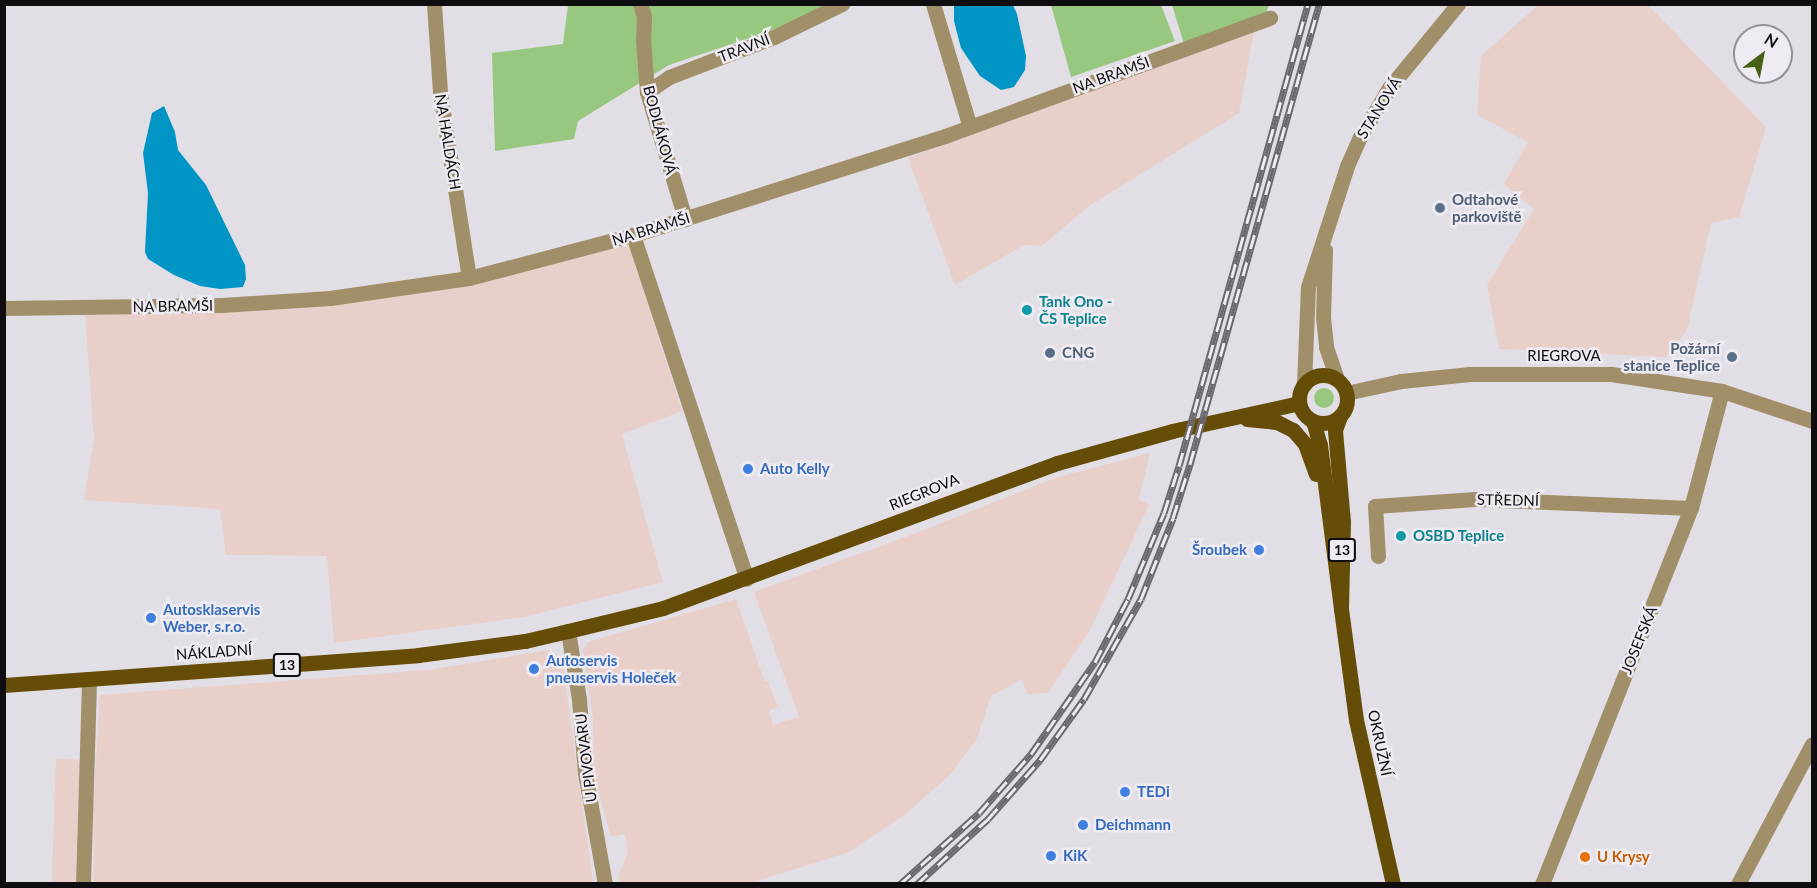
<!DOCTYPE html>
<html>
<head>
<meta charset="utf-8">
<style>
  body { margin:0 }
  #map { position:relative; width:1817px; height:888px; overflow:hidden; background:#e2dee5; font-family:Lato,sans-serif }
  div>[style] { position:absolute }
  .industrial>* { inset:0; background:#e9cfca; transform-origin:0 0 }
  .green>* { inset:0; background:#98c77f }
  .round { border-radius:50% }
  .water>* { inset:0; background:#0095c5 }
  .street>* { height:15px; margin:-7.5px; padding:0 7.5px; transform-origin:7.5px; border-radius:7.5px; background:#a08f69 }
  .primary>* { height:15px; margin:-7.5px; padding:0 7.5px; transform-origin:7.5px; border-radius:7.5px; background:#654d08 }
  .primary>.ring { margin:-7.5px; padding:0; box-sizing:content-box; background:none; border:15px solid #654d08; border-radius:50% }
  .rail>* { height:7px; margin-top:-3.5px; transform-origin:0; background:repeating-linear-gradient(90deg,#efebf2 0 14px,#6c696e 0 28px); box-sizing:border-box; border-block:2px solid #6c696e }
  .dots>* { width:16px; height:16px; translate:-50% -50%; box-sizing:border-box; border:3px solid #efebf2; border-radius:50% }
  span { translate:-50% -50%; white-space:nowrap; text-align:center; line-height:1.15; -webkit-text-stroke:5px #efebf2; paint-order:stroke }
  .shield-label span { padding:2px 4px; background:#efebf2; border:2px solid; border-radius:4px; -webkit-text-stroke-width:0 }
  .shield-label { font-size:14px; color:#0f0d0f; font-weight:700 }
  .street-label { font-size:15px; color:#0f0d0f }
  .service-label { font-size:15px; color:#4e5e75; font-weight:700 }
  .left { translate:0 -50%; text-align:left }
  .right { translate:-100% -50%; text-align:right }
  .culture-label { font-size:15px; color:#0d838f; font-weight:700 }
  .shop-label { font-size:15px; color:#366cbe; font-weight:700 }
  .food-label { font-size:15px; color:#c56008; font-weight:700 }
  .frame { position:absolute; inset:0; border:6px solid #0f0d0f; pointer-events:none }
  .north { position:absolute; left:1733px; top:24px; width:60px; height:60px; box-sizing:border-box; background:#efebf2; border:2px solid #959297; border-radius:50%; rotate:32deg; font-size:16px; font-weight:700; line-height:24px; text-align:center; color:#0f0d0f }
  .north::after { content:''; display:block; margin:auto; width:21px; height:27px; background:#466112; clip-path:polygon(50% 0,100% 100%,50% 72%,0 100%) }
</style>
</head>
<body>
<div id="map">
  <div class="industrial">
    <div style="clip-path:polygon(1648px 5px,1766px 127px,1739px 217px,1711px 223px,1687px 330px,1666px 357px,1499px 349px,1487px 285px,1534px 209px,1504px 184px,1528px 142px,1477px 115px,1481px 56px,1538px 5px)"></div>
    <div style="clip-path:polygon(1254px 32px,1239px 113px,1089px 206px,1042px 246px,1024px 245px,955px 285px,908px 158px)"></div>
    <div style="clip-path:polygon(629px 244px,682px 411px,622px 434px,663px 582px,524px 617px,334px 643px,327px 556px,226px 555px,220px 509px,84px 500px,94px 439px,85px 315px,300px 307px)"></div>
    <div style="clip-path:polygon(1150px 453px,1139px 499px,1149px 505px,1089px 632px,1048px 693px,1027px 694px,1022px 679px,991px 696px,977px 739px,950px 775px,903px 816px,849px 852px,751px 883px,620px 883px,618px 877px,628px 852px,625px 834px,611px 837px,594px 775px,593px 720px,583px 649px,588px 642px,736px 599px,765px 682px,768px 681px,778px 707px,769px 710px,773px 725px,799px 717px,754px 592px,911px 535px,1055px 478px)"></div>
    <div style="clip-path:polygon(549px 650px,562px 658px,593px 883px,94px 884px,93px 811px,100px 695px,427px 670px)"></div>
    <div style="left:56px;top:759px;width:24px;height:125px;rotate:2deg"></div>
  </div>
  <div class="green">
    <div style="clip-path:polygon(568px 5px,834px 5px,765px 33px,669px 65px,578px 121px,574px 139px,495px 151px,492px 53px,563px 44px)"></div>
    <div style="clip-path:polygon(1051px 5px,1161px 5px,1175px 41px,1071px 77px)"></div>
    <div style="clip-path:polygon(1172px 5px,1269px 5px,1266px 13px,1184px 44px)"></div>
    <div class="round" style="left:1314px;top:388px;width:20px;height:20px"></div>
  </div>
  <div class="water">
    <div style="clip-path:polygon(954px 5px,1013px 5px,1017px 14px,1026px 56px,1025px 70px,1014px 87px,1001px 90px,980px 76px,961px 48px,954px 21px)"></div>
    <div style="clip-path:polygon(164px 106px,175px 132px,178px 150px,206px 185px,245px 265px,246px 279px,243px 287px,220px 289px,200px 286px,174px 275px,148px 259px,145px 252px,148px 193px,143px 153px,152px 113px)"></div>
  </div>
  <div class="street">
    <div style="left:434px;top:4px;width:89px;rotate:86.1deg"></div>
    <div style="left:440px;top:93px;width:187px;rotate:81.1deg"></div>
    <div style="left:640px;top:4px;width:13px;rotate:72deg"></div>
    <div style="left:644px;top:16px;width:23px;rotate:92deg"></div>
    <div style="left:643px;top:39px;width:53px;rotate:85.7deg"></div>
    <div style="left:647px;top:92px;width:133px;rotate:73.3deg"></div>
    <div style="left:933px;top:4px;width:128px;rotate:73.3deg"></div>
    <div style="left:647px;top:92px;width:27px;rotate:-34deg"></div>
    <div style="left:669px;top:77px;width:112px;rotate:-20.9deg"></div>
    <div style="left:774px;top:37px;width:76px;rotate:-25.9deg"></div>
    <div style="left:633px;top:235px;width:362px;rotate:71.7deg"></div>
    <div style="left:1325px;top:250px;width:67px;rotate:91.7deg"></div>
    <div style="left:1323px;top:317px;width:30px;rotate:84deg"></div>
    <div style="left:1326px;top:347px;width:34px;rotate:71deg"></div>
    <div style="left:4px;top:308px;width:218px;rotate:-0.8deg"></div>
    <div style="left:222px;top:305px;width:108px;rotate:-3.7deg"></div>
    <div style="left:330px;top:298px;width:140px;rotate:-8.2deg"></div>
    <div style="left:469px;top:278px;width:170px;rotate:-14.7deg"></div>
    <div style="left:633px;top:235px;width:327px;rotate:-17.6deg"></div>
    <div style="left:945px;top:136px;width:346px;rotate:-20deg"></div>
    <div style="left:1304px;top:385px;width:98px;rotate:-87.7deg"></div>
    <div style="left:1308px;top:287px;width:127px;rotate:-72.1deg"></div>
    <div style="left:1347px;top:166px;width:32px;rotate:-66deg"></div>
    <div style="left:1360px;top:137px;width:57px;rotate:-59.4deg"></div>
    <div style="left:1389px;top:88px;width:109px;rotate:-50.6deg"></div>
    <div style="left:1346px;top:393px;width:56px;rotate:-12.3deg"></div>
    <div style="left:1401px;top:381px;width:69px;rotate:-5.8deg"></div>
    <div style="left:1470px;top:374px;width:141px"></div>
    <div style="left:1611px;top:374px;width:112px;rotate:8.7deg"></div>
    <div style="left:1722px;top:391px;width:95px;rotate:18.4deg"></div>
    <div style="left:1378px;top:556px;width:50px;rotate:-93.4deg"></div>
    <div style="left:1375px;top:506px;width:100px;rotate:-4deg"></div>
    <div style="left:1475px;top:499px;width:216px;rotate:2.4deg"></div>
    <div style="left:568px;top:631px;width:69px;rotate:80.8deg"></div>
    <div style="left:579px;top:699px;width:74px;rotate:85.4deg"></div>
    <div style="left:585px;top:773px;width:113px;rotate:79.8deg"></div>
    <div style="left:83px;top:884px;width:204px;rotate:-88.3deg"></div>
    <div style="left:1542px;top:884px;width:404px;rotate:-68.4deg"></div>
    <div style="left:1691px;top:508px;width:121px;rotate:-75.2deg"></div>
    <div style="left:1738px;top:884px;width:158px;rotate:-62.1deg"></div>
  </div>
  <div class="primary">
    <div class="ring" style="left:1299px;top:375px;width:33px;height:33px"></div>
    <div style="left:1247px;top:419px;width:30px;rotate:6deg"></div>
    <div style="left:1277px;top:422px;width:18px;rotate:27deg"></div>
    <div style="left:1293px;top:430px;width:18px;rotate:49deg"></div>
    <div style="left:1305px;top:444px;width:32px;rotate:70deg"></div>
    <div style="left:1313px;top:421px;width:25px;rotate:74deg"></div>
    <div style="left:1320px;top:445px;width:165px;rotate:82.7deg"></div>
    <div style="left:1341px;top:609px;width:87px;rotate:-88.7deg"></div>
    <div style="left:1343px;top:522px;width:92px;rotate:-95deg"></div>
    <div style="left:1335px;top:430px;width:15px;rotate:-70deg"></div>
    <div style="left:1341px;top:609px;width:112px;rotate:82.3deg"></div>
    <div style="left:1356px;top:720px;width:168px;rotate:77.3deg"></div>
    <div style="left:4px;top:685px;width:415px;rotate:-4.1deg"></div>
    <div style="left:418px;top:655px;width:108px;rotate:-7.5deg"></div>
    <div style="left:525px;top:641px;width:44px;rotate:-13.1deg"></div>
    <div style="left:568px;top:631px;width:98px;rotate:-13.6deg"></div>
    <div style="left:663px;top:608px;width:420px;rotate:-20.2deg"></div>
    <div style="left:1057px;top:463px;width:119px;rotate:-15.5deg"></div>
    <div style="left:1172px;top:431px;width:130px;rotate:-12.4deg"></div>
  </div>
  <div class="rail">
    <div style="left:900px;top:884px;width:106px;rotate:-41.9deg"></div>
    <div style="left:979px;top:813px;width:79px;rotate:-48.6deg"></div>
    <div style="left:1031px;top:754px;width:112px;rotate:-55.2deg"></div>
    <div style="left:1095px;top:662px;width:71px;rotate:-62.4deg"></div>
    <div style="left:1128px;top:599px;width:93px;rotate:-67.3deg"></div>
    <div style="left:1164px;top:513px;width:49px;rotate:-72.3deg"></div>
    <div style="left:1179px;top:466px;width:480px;rotate:-74.4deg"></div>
    <div style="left:917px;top:884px;width:96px;rotate:-42.5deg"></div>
    <div style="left:988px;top:819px;width:79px;rotate:-48.6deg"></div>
    <div style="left:1040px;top:760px;width:75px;rotate:-54.2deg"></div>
    <div style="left:1084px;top:699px;width:115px;rotate:-60.3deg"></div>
    <div style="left:1141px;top:599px;width:87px;rotate:-68.4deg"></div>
    <div style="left:1173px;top:518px;width:57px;rotate:-72.5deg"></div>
    <div style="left:1190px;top:464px;width:478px;rotate:-74.3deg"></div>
  </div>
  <div class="dots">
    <div style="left:1440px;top:208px;background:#5c6f8a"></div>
    <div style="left:1027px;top:310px;background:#0f9aa8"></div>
    <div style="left:1050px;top:353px;background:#5c6f8a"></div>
    <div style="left:1732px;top:357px;background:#5c6f8a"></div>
    <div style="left:748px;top:469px;background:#3f7fe0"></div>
    <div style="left:1401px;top:536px;background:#0f9aa8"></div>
    <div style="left:1259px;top:550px;background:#3f7fe0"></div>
    <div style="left:151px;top:618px;background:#3f7fe0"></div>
    <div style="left:534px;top:669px;background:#3f7fe0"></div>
    <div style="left:1125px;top:792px;background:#3f7fe0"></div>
    <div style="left:1083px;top:825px;background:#3f7fe0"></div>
    <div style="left:1051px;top:856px;background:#3f7fe0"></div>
    <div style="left:1585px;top:857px;background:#e8710a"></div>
  </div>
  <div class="shield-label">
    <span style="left:1342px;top:550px">13</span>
    <span style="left:287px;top:665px">13</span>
  </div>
  <div class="street-label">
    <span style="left:744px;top:48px;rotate:-21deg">TRAVNÍ</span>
    <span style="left:1111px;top:75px;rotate:-20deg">NA BRAMŠI</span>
    <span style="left:1379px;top:108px;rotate:-58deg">STANOVÁ</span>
    <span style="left:660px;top:130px;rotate:75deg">BODLÁKOVÁ</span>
    <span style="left:448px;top:142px;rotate:81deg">NA HALDÁCH</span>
    <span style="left:651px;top:229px;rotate:-17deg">NA BRAMŠI</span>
    <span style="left:173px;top:306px;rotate:-1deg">NA BRAMŠI</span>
    <span style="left:1564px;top:356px">RIEGROVA</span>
    <span style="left:924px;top:492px;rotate:-22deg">RIEGROVA</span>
    <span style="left:1508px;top:500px;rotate:1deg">STŘEDNÍ</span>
    <span style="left:1639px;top:640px;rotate:-68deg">JOSEFSKÁ</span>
    <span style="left:214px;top:652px;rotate:-4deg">NÁKLADNÍ</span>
    <span style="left:1380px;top:743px;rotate:78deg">OKRUŽNÍ</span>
    <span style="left:586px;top:758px;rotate:-97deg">U PIVOVARU</span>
  </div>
  <div class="service-label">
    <span class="left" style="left:1452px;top:208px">Odtahové<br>parkoviště</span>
    <span class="right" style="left:1720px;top:357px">Požární<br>stanice Teplice</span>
    <span class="left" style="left:1062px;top:353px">CNG</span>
  </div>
  <div class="culture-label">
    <span class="left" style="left:1039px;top:310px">Tank Ono -<br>ČS Teplice</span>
    <span class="left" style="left:1413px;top:536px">OSBD Teplice</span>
  </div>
  <div class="shop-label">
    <span class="left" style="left:760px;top:469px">Auto Kelly</span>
    <span class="right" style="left:1247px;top:550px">Šroubek</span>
    <span class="left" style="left:163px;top:618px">Autosklaservis<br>Weber, s.r.o.</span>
    <span class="left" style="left:546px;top:669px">Autoservis<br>pneuservis Holeček</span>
    <span class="left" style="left:1137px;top:792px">TEDi</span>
    <span class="left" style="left:1095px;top:825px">Deichmann</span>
    <span class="left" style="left:1063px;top:856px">KiK</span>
  </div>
  <div class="food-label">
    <span class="left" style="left:1597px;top:857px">U Krysy</span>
  </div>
  <div class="frame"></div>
  <div class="north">N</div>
</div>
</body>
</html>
